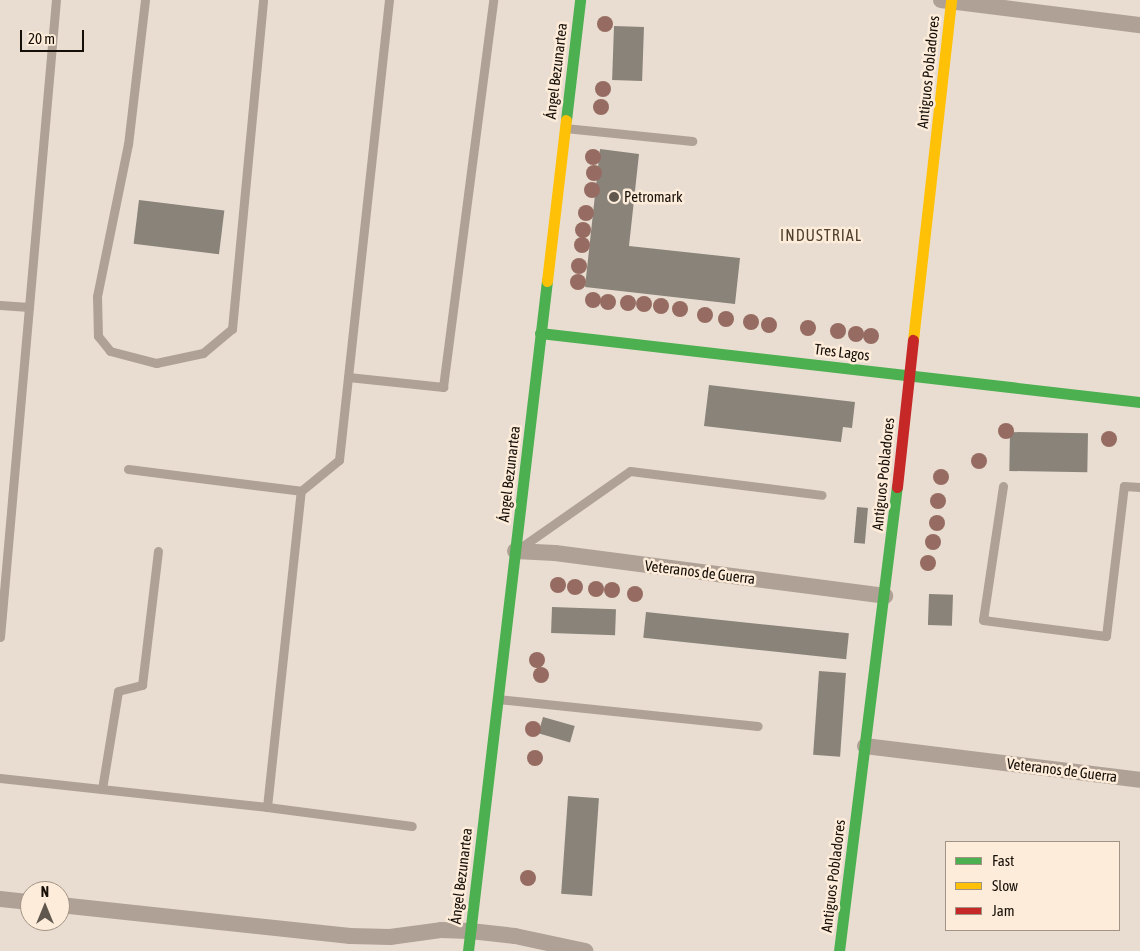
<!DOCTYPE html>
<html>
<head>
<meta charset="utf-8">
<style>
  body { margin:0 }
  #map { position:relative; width:1140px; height:951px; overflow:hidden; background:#e9ddd1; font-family:"Asap Condensed",sans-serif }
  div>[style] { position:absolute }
  .building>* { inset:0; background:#8a8379; transform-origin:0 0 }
  .lane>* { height:9px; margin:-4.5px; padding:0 4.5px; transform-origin:4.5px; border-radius:4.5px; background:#afa196 }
  .street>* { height:16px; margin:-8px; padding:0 8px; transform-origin:8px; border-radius:8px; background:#afa196 }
  .fast>* { height:11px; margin:-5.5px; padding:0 5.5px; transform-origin:5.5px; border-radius:5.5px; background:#4caf50 }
  .slow>* { height:11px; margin:-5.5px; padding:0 5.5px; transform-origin:5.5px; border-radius:5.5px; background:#ffc107 }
  .jam>* { height:11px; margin:-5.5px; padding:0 5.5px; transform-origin:5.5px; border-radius:5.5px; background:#c62828 }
  .trees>* { width:16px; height:16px; margin:-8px; border-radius:50%; background:#966b61 }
  .dots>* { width:14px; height:14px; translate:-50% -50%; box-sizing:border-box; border:2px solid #fdecd9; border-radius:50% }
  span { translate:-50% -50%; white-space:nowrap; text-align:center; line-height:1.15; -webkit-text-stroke:5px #fdecd9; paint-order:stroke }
  .street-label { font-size:15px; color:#160f08 }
  .poi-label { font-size:15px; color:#160f08 }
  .left { translate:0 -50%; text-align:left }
  .neighbourhood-label { font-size:16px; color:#503f2c; letter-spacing:1px }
  .legend { position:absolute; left:945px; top:841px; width:175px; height:90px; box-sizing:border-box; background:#fdecd9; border:1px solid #a19485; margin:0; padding:6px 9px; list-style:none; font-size:15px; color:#160f08 }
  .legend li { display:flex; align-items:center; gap:10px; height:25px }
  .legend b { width:25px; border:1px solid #a19485 }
  .north { position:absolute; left:20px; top:881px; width:50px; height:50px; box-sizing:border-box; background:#fdecd9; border:1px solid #a19485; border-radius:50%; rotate:0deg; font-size:14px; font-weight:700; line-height:20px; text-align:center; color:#160f08 }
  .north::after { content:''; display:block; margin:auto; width:18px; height:22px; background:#60574e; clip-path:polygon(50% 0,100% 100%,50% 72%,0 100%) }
  .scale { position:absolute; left:20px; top:30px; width:64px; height:22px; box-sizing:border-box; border:2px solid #160f08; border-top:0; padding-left:6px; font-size:15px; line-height:18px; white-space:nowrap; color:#160f08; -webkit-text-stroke:4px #fdecd9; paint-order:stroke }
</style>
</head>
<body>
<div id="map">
  <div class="building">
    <div style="left:614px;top:26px;width:30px;height:54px;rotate:2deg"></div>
    <div style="clip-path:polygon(600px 149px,639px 154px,629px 246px,740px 258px,735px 304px,585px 287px)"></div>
    <div style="left:139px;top:200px;width:86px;height:44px;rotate:7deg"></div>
    <div style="clip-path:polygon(709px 385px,855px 402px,852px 428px,843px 427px,841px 442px,704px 426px)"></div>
    <div style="left:1010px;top:432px;width:78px;height:39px;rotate:1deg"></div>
    <div style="left:857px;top:507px;width:11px;height:36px;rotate:5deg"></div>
    <div style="left:929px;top:594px;width:24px;height:31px;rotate:2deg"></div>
    <div style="left:552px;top:607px;width:64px;height:26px;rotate:2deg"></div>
    <div style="left:646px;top:612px;width:204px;height:26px;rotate:6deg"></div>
    <div style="left:819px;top:671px;width:27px;height:84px;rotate:4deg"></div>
    <div style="left:543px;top:717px;width:33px;height:17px;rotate:16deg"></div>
    <div style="left:568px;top:796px;width:31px;height:98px;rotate:4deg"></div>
  </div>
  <div class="lane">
    <div style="left:145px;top:0;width:145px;rotate:96.7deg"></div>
    <div style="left:128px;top:144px;width:155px;rotate:101.5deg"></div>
    <div style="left:97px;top:296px;width:40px;rotate:88.6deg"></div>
    <div style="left:98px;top:336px;width:19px;rotate:51deg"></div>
    <div style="left:110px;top:351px;width:48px;rotate:14.6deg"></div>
    <div style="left:156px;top:363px;width:48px;rotate:-12deg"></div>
    <div style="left:203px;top:353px;width:38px;rotate:-40deg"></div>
    <div style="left:232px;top:329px;width:330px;rotate:-84.6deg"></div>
    <div style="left:565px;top:128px;width:128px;rotate:5.8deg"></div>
    <div style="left:0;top:305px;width:29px;rotate:4deg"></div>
    <div style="left:348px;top:377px;width:96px;rotate:6deg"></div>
    <div style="left:443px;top:387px;width:390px;rotate:-82.6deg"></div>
    <div style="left:128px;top:469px;width:174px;rotate:7.2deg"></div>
    <div style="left:301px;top:491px;width:49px;rotate:-39.2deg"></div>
    <div style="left:339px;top:460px;width:463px;rotate:-83.8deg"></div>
    <div style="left:1003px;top:486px;width:135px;rotate:98.5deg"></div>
    <div style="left:983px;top:620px;width:124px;rotate:7.4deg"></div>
    <div style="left:1106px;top:636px;width:151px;rotate:-83.2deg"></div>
    <div style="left:1124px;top:486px;width:16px;rotate:4deg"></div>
    <div style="left:520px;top:548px;width:134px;rotate:-35deg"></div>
    <div style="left:630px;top:471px;width:193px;rotate:7.1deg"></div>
    <div style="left:0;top:637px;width:639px;rotate:-84.98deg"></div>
    <div style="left:497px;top:699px;width:262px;rotate:5.9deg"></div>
    <div style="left:0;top:778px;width:269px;rotate:6.2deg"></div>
    <div style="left:267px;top:807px;width:318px;rotate:-83.9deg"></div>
    <div style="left:102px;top:789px;width:99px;rotate:-80.7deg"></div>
    <div style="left:118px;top:691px;width:25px;rotate:-14deg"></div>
    <div style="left:142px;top:685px;width:135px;rotate:-83.2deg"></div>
    <div style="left:267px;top:807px;width:146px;rotate:7.5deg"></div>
  </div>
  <div class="street">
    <div style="left:941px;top:0;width:201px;rotate:7.2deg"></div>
    <div style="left:515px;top:551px;width:40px;rotate:2.9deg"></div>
    <div style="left:555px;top:553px;width:333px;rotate:7.4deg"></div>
    <div style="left:865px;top:746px;width:277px;rotate:7deg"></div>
    <div style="left:0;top:899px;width:30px;rotate:6deg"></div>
    <div style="left:60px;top:905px;width:292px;rotate:6.1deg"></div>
    <div style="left:350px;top:936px;width:40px;rotate:1.4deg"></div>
    <div style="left:390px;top:937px;width:51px;rotate:-7.8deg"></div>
    <div style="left:441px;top:930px;width:29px;rotate:2deg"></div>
    <div style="left:470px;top:931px;width:45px;rotate:6.3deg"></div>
    <div style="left:515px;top:936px;width:72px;rotate:12.1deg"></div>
  </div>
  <div class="fast">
    <div style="left:566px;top:120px;width:121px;rotate:-83.3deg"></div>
    <div style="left:540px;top:333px;width:604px;rotate:6.56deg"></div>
    <div style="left:468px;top:951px;width:675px;rotate:-83.28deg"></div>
    <div style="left:839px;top:951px;width:468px;rotate:-82.9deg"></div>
  </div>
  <div class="slow">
    <div style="left:547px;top:281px;width:162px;rotate:-83.3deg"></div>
    <div style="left:913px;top:340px;width:342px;rotate:-83.6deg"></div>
  </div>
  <div class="jam">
    <div style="left:897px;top:487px;width:148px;rotate:-83.8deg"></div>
  </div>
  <div class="trees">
    <div style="left:605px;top:24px"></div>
    <div style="left:603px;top:89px"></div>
    <div style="left:601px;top:107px"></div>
    <div style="left:593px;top:157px"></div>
    <div style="left:594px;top:173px"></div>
    <div style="left:592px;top:190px"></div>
    <div style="left:586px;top:213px"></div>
    <div style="left:583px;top:230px"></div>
    <div style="left:582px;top:245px"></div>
    <div style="left:579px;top:266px"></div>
    <div style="left:578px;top:282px"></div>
    <div style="left:593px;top:300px"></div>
    <div style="left:608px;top:302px"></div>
    <div style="left:628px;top:303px"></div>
    <div style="left:644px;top:304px"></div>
    <div style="left:661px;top:306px"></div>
    <div style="left:680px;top:309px"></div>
    <div style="left:705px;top:315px"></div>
    <div style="left:726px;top:319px"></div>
    <div style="left:751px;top:322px"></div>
    <div style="left:769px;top:325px"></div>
    <div style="left:808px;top:328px"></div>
    <div style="left:838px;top:331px"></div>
    <div style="left:856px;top:334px"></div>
    <div style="left:871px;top:336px"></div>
    <div style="left:1006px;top:431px"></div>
    <div style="left:1109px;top:439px"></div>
    <div style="left:979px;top:461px"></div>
    <div style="left:941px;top:477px"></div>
    <div style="left:938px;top:501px"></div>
    <div style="left:937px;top:523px"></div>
    <div style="left:933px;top:542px"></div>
    <div style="left:928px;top:563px"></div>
    <div style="left:558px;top:585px"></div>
    <div style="left:575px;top:587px"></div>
    <div style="left:596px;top:589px"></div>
    <div style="left:612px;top:590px"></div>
    <div style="left:635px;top:594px"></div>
    <div style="left:537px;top:660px"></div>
    <div style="left:541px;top:675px"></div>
    <div style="left:533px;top:729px"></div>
    <div style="left:535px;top:758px"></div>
    <div style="left:528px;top:878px"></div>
  </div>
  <div class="dots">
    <div style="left:614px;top:197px;background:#60574e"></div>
  </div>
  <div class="street-label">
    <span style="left:556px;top:71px;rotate:-83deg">Ángel Bezunartea</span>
    <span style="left:928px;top:72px;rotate:-84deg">Antiguos Pobladores</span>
    <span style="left:842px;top:352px;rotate:7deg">Tres Lagos</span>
    <span style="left:509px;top:474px;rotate:-83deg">Ángel Bezunartea</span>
    <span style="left:883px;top:474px;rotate:-84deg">Antiguos Pobladores</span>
    <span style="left:700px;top:572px;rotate:7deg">Veteranos de Guerra</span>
    <span style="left:1062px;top:770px;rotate:7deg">Veteranos de Guerra</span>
    <span style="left:461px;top:876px;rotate:-83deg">Ángel Bezunartea</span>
    <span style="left:833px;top:876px;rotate:-83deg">Antiguos Pobladores</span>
  </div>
  <div class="poi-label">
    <span class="left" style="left:624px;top:197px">Petromark</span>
  </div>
  <div class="neighbourhood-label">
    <span style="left:821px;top:235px">INDUSTRIAL</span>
  </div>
  <ul class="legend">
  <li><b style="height:6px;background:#4caf50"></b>Fast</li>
  <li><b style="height:6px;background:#ffc107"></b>Slow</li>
  <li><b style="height:6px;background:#c62828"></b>Jam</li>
  </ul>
  <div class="north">N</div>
  <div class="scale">20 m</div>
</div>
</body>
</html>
